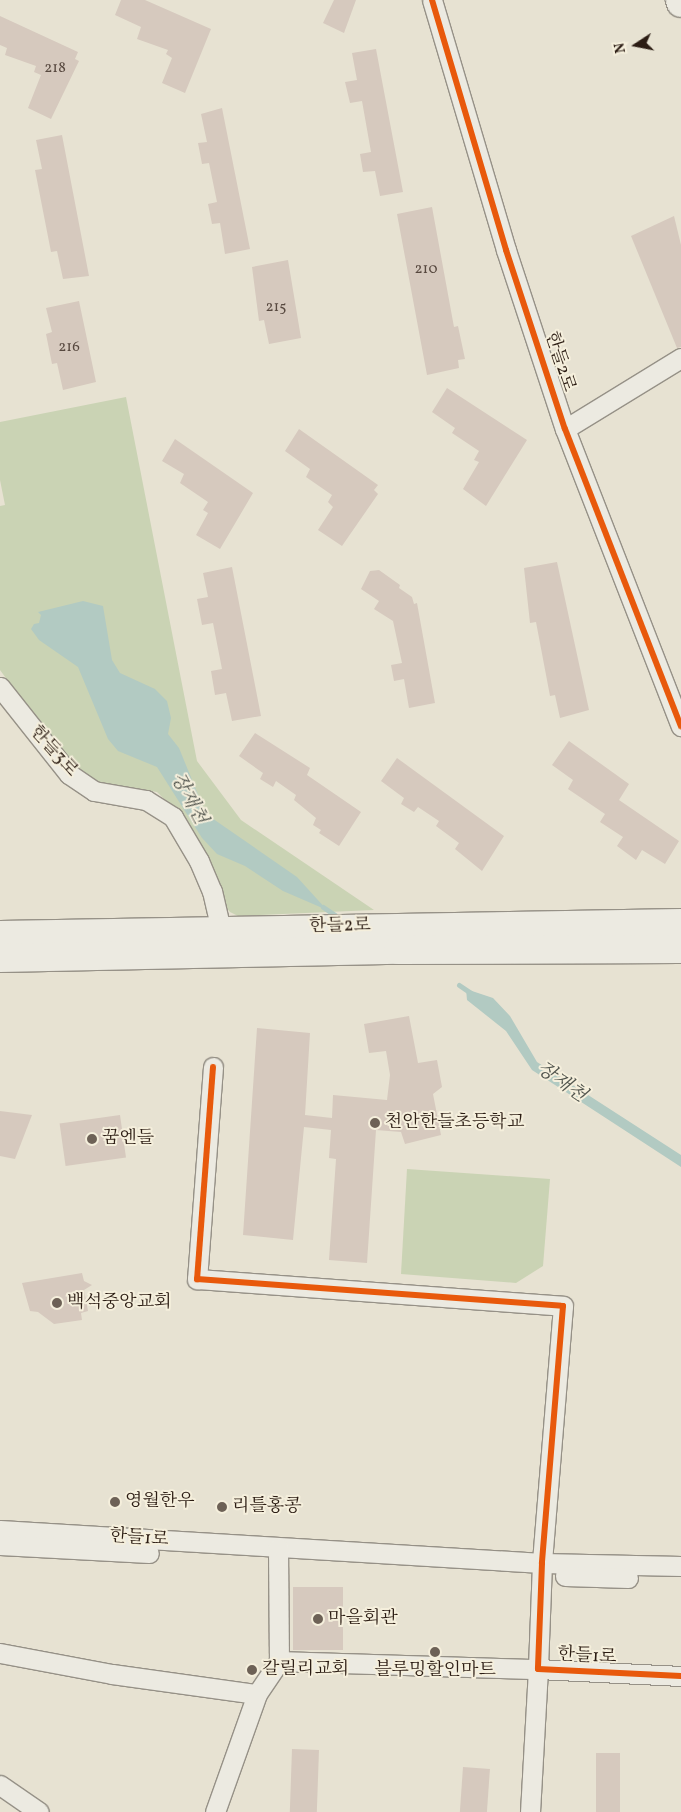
<!DOCTYPE html>
<html>
<head>
<meta charset="utf-8">
<style>
  body { margin:0 }
  #map { position:relative; width:681px; height:1812px; overflow:hidden; background:#e7e2d2; font-family:Vollkorn,"Noto Serif KR",serif }
  div>[style] { position:absolute }
  .green>* { inset:0; background:#cad3b4 }
  .water>* { inset:0; background:#b2cac2 }
  .stream>* { height:5px; margin:-2.5px; padding:0 2.5px; transform-origin:2.5px; border-radius:2.5px; background:#b2cac2 }
  .building>* { inset:0; background:#d6c9be; transform-origin:0 0 }
  .roads { filter:drop-shadow(1px 0 #969187) drop-shadow(-1px 0 #969187) drop-shadow(0 1px #969187) drop-shadow(0 -1px #969187) }
  .street>* { height:19px; margin:-9.5px; padding:0 9.5px; transform-origin:9.5px; border-radius:9.5px; background:#eceae1 }
  .secondary>* { height:28px; margin:-14px; padding:0 14px; transform-origin:14px; border-radius:14px; background:#eceae1 }
  .cycleway>* { height:6px; margin:-3px; padding:0 3px; transform-origin:3px; border-radius:3px; background:#e8590c }
  .dots>* { width:14px; height:14px; translate:-50% -50%; box-sizing:border-box; border:2px solid #f5efdc; border-radius:50% }
  span { translate:-50% -50%; white-space:nowrap; text-align:center; line-height:1.15; -webkit-text-stroke:4px #f5efdc; paint-order:stroke }
  .number-label { font-size:15px; color:#57483f }
  .number-label span { -webkit-text-stroke-width:0 }
  .street-label { font-size:18px; color:#2b1c13 }
  .poi-label { font-size:18px; color:#2b1c13 }
  .left { translate:0 -50%; text-align:left }
  .water-label { font-size:19px; color:#52554e; font-style:italic }
  .north { position:absolute; left:611px; top:20px; width:50px; height:50px; -webkit-text-stroke:4px #f5efdc; paint-order:stroke; rotate:259deg; font-size:14px; font-weight:700; line-height:20px; text-align:center; color:#2b1c13 }
  .north::after { content:''; display:block; margin:auto; width:18px; height:22px; background:#2b1c13; clip-path:polygon(50% 0,100% 100%,50% 72%,0 100%) }
</style>
</head>
<body>
<div id="map">
  <div class="green">
    <div style="clip-path:polygon(126px 397px,197px 761px,241px 820px,374px 910px,238px 916px,230px 912px,221px 901px,216px 875px,178px 813px,157px 792px,102px 783px,83px 775px,66px 760px,0 670px,0 506px,5px 505px,0 480px,0 422px)"></div>
    <div style="clip-path:polygon(407px 1169px,550px 1179px,543px 1266px,516px 1283px,401px 1274px)"></div>
  </div>
  <div class="water">
    <div style="clip-path:polygon(83px 601px,103px 606px,112px 660px,120px 673px,155px 689px,167px 701px,171px 718px,168px 734px,179px 748px,206px 814px,297px 877px,327px 910px,283px 891px,245px 866px,217px 854px,202px 838px,157px 767px,118px 751px,108px 739px,78px 667px,39px 640px,31px 629px,34px 624px,39px 623px,41px 615px,38px 612px)"></div>
    <div style="clip-path:polygon(466px 989px,493px 998px,510px 1016px,537px 1062px,681px 1155px,681px 1167px,532px 1070px,506px 1031px,467px 1000px)"></div>
  </div>
  <div class="stream">
    <div style="left:323px;top:907px;width:18px;rotate:34deg"></div>
    <div style="left:459px;top:985px;width:14px;rotate:34deg"></div>
  </div>
  <div class="building">
    <div style="clip-path:polygon(121px 0,145px 0,211px 29px,185px 93px,162px 83px,172px 58px,166px 54px,168px 50px,137px 39px,141px 27px,115px 15px)"></div>
    <div style="clip-path:polygon(334px 0,356px 0,344px 33px,323px 23px)"></div>
    <div style="clip-path:polygon(0 16px,78px 52px,75px 59px,79px 61px,51px 119px,28px 108px,41px 75px,34px 72px,36px 66px,5px 55px,7px 48px,0 45px)"></div>
    <div style="clip-path:polygon(376px 49px,403px 192px,380px 196px,375px 171px,363px 172px,360px 154px,371px 152px,362px 101px,350px 103px,345px 82px,357px 80px,352px 53px)"></div>
    <div style="clip-path:polygon(222px 108px,250px 249px,225px 254px,220px 223px,212px 224px,208px 204px,217px 202px,209px 163px,202px 164px,198px 143px,207px 142px,201px 114px)"></div>
    <div style="clip-path:polygon(62px 135px,89px 276px,63px 279px,57px 251px,51px 252px,35px 170px,42px 169px,36px 140px)"></div>
    <div style="clip-path:polygon(432px 207px,454px 327px,458px 326px,465px 359px,458px 360px,459px 368px,427px 375px,397px 214px)"></div>
    <div style="clip-path:polygon(674px 216px,681px 245px,681px 347px,677px 348px,631px 236px)"></div>
    <div style="clip-path:polygon(288px 260px,301px 338px,269px 344px,264px 320px,259px 321px,252px 267px)"></div>
    <div style="clip-path:polygon(79px 301px,96px 382px,63px 390px,57px 363px,52px 364px,46px 334px,52px 332px,46px 308px)"></div>
    <div style="clip-path:polygon(447px 388px,527px 440px,486px 506px,463px 489px,479px 462px,474px 460px,479px 451px,452px 433px,455px 428px,432px 412px)"></div>
    <div style="clip-path:polygon(299px 429px,378px 485px,374px 490px,378px 494px,342px 546px,318px 530px,333px 507px,328px 502px,332px 495px,306px 477px,310px 469px,285px 451px)"></div>
    <div style="clip-path:polygon(175px 439px,253px 493px,220px 549px,196px 535px,208px 513px,203px 510px,208px 502px,180px 483px,184px 474px,162px 461px)"></div>
    <div style="clip-path:polygon(557px 562px,589px 710px,560px 718px,555px 695px,550px 696px,536px 622px,530px 623px,524px 568px)"></div>
    <div style="clip-path:polygon(232px 567px,261px 716px,232px 721px,226px 693px,215px 695px,211px 671px,222px 669px,213px 623px,202px 625px,197px 599px,208px 597px,203px 573px)"></div>
    <div style="clip-path:polygon(379px 570px,400px 585px,399px 588px,412px 597px,414px 604px,417px 603px,435px 703px,409px 708px,404px 679px,394px 681px,391px 665px,402px 663px,393px 621px,374px 609px,379px 601px,361px 589px,370px 571px)"></div>
    <div style="clip-path:polygon(255px 733px,310px 768px,307px 775px,361px 812px,339px 846px,319px 833px,321px 830px,313px 825px,316px 818px,294px 800px,296px 795px,276px 781px,273px 787px,260px 779px,263px 773px,239px 756px)"></div>
    <div style="clip-path:polygon(569px 741px,629px 784px,619px 800px,679px 841px,665px 864px,642px 850px,636px 860px,617px 846px,623px 837px,600px 822px,605px 814px,568px 789px,573px 780px,552px 765px)"></div>
    <div style="clip-path:polygon(397px 758px,504px 836px,482px 871px,455px 849px,459px 843px,436px 826px,439px 821px,418px 807px,414px 812px,401px 804px,404px 798px,381px 781px)"></div>
    <div style="clip-path:polygon(409px 1016px,418px 1063px,437px 1060px,442px 1087px,433px 1094px,441px 1135px,405px 1144px,401px 1132px,376px 1130px,367px 1263px,329px 1260px,336px 1159px,329px 1158px,331px 1130px,304px 1127px,293px 1240px,243px 1235px,257px 1028px,310px 1033px,305px 1115px,332px 1118px,333px 1095px,387px 1100px,390px 1075px,386px 1051px,369px 1053px,364px 1024px)"></div>
    <div style="clip-path:polygon(0 1111px,32px 1115px,15px 1159px,0 1156px)"></div>
    <div style="left:120px;top:1115px;width:43px;height:61px;rotate:82deg"></div>
    <div style="clip-path:polygon(82px 1273px,84px 1281px,92px 1285px,84px 1290px,88px 1311px,81px 1313px,82px 1320px,54px 1324px,38px 1312px,30px 1311px,22px 1283px)"></div>
    <div style="left:293px;top:1587px;width:50px;height:63px"></div>
    <div style="left:292px;top:1749px;width:27px;height:63px;rotate:2deg"></div>
    <div style="left:596px;top:1753px;width:24px;height:59px"></div>
    <div style="left:463px;top:1767px;width:27px;height:45px;rotate:4deg"></div>
  </div>
  <div class="roads">
    <div class="street">
      <div style="left:432px;top:0;width:261px;rotate:73.5deg"></div>
      <div style="left:506px;top:250px;width:188px;rotate:71.8deg"></div>
      <div style="left:565px;top:429px;width:319px;rotate:68.7deg"></div>
      <div style="left:565px;top:429px;width:136px;rotate:-31.5deg"></div>
      <div style="left:0;top:687px;width:111px;rotate:51.6deg"></div>
      <div style="left:69px;top:774px;width:30px;rotate:34deg"></div>
      <div style="left:94px;top:791px;width:53px;rotate:9.8deg"></div>
      <div style="left:146px;top:800px;width:32px;rotate:32deg"></div>
      <div style="left:173px;top:817px;width:51px;rotate:59.4deg"></div>
      <div style="left:199px;top:861px;width:33px;rotate:67deg"></div>
      <div style="left:212px;top:891px;width:39px;rotate:77deg"></div>
      <div style="left:213px;top:1067px;width:213px;rotate:94.3deg"></div>
      <div style="left:197px;top:1279px;width:367px;rotate:4.2deg"></div>
      <div style="left:563px;top:1306px;width:258px;rotate:94.7deg"></div>
      <div style="left:542px;top:1563px;width:106px;rotate:92.2deg"></div>
      <div style="left:538px;top:1669px;width:143px;rotate:2.8deg"></div>
      <div style="left:0;top:1530px;width:543px;rotate:3.48deg"></div>
      <div style="left:542px;top:1563px;width:139px;rotate:1.2deg"></div>
      <div style="left:0;top:1545px;width:149px;rotate:3.1deg"></div>
      <div style="left:278px;top:1548px;width:113px;rotate:89.5deg"></div>
      <div style="left:279px;top:1661px;width:259px;rotate:1.8deg"></div>
      <div style="left:538px;top:1669px;width:143px;rotate:93.2deg"></div>
      <div style="left:565px;top:1576px;width:63px;rotate:1.8deg"></div>
      <div style="left:0;top:1653px;width:114px;rotate:10.6deg"></div>
      <div style="left:112px;top:1674px;width:146px;rotate:7.9deg"></div>
      <div style="left:0;top:1785px;width:47px;rotate:34.7deg"></div>
      <div style="left:215px;top:1812px;width:125px;rotate:-70.4deg"></div>
      <div style="left:257px;top:1694px;width:40px;rotate:-56deg"></div>
    </div>
    <div class="secondary">
      <div style="left:680px;top:0;width:3px;rotate:72deg"></div>
      <div style="left:0;top:935px;width:681px;rotate:-1.01deg"></div>
      <div style="left:0;top:958px;width:398px;rotate:-1.2deg"></div>
      <div style="left:398px;top:950px;width:283px;rotate:-0.2deg"></div>
    </div>
  </div>
  <div class="cycleway">
    <div style="left:432px;top:0;width:261px;rotate:73.5deg"></div>
    <div style="left:506px;top:250px;width:188px;rotate:71.8deg"></div>
    <div style="left:565px;top:429px;width:319px;rotate:68.7deg"></div>
    <div style="left:213px;top:1067px;width:213px;rotate:94.3deg"></div>
    <div style="left:197px;top:1279px;width:367px;rotate:4.2deg"></div>
    <div style="left:563px;top:1306px;width:258px;rotate:94.7deg"></div>
    <div style="left:542px;top:1563px;width:106px;rotate:92.2deg"></div>
    <div style="left:538px;top:1669px;width:143px;rotate:2.8deg"></div>
  </div>
  <div class="dots">
    <div style="left:375px;top:1123px;background:#6d6156"></div>
    <div style="left:92px;top:1139px;background:#6d6156"></div>
    <div style="left:57px;top:1303px;background:#6d6156"></div>
    <div style="left:115px;top:1502px;background:#6d6156"></div>
    <div style="left:222px;top:1507px;background:#6d6156"></div>
    <div style="left:318px;top:1619px;background:#6d6156"></div>
    <div style="left:435px;top:1652px;background:#6d6156"></div>
    <div style="left:252px;top:1670px;background:#6d6156"></div>
  </div>
  <div class="number-label">
    <span style="left:55px;top:69px">218</span>
    <span style="left:426px;top:270px">210</span>
    <span style="left:276px;top:308px">215</span>
    <span style="left:69px;top:348px">216</span>
  </div>
  <div class="street-label">
    <span style="left:559px;top:362px;rotate:72deg">한들2로</span>
    <span style="left:53px;top:752px;rotate:48deg">한들3로</span>
    <span style="left:340px;top:927px;rotate:-1deg">한들2로</span>
    <span style="left:139px;top:1539px;rotate:4deg">한들1로</span>
    <span style="left:587px;top:1657px;rotate:3deg">한들1로</span>
  </div>
  <div class="poi-label">
    <span class="left" style="left:385px;top:1123px">천안한들초등학교</span>
    <span class="left" style="left:102px;top:1139px">꿈엔들</span>
    <span class="left" style="left:67px;top:1303px">백석중앙교회</span>
    <span class="left" style="left:125px;top:1502px">영월한우</span>
    <span class="left" style="left:232px;top:1507px">리틀홍콩</span>
    <span class="left" style="left:328px;top:1619px">마을회관</span>
    <span class="left" style="left:262px;top:1670px">갈릴리교회</span>
    <span style="left:435px;top:1671px">블루밍할인마트</span>
  </div>
  <div class="water-label">
    <span style="left:188px;top:799px;rotate:62deg">장재천</span>
    <span style="left:561px;top:1083px;rotate:35deg">장재천</span>
  </div>
  <div class="north">N</div>
</div>
</body>
</html>
